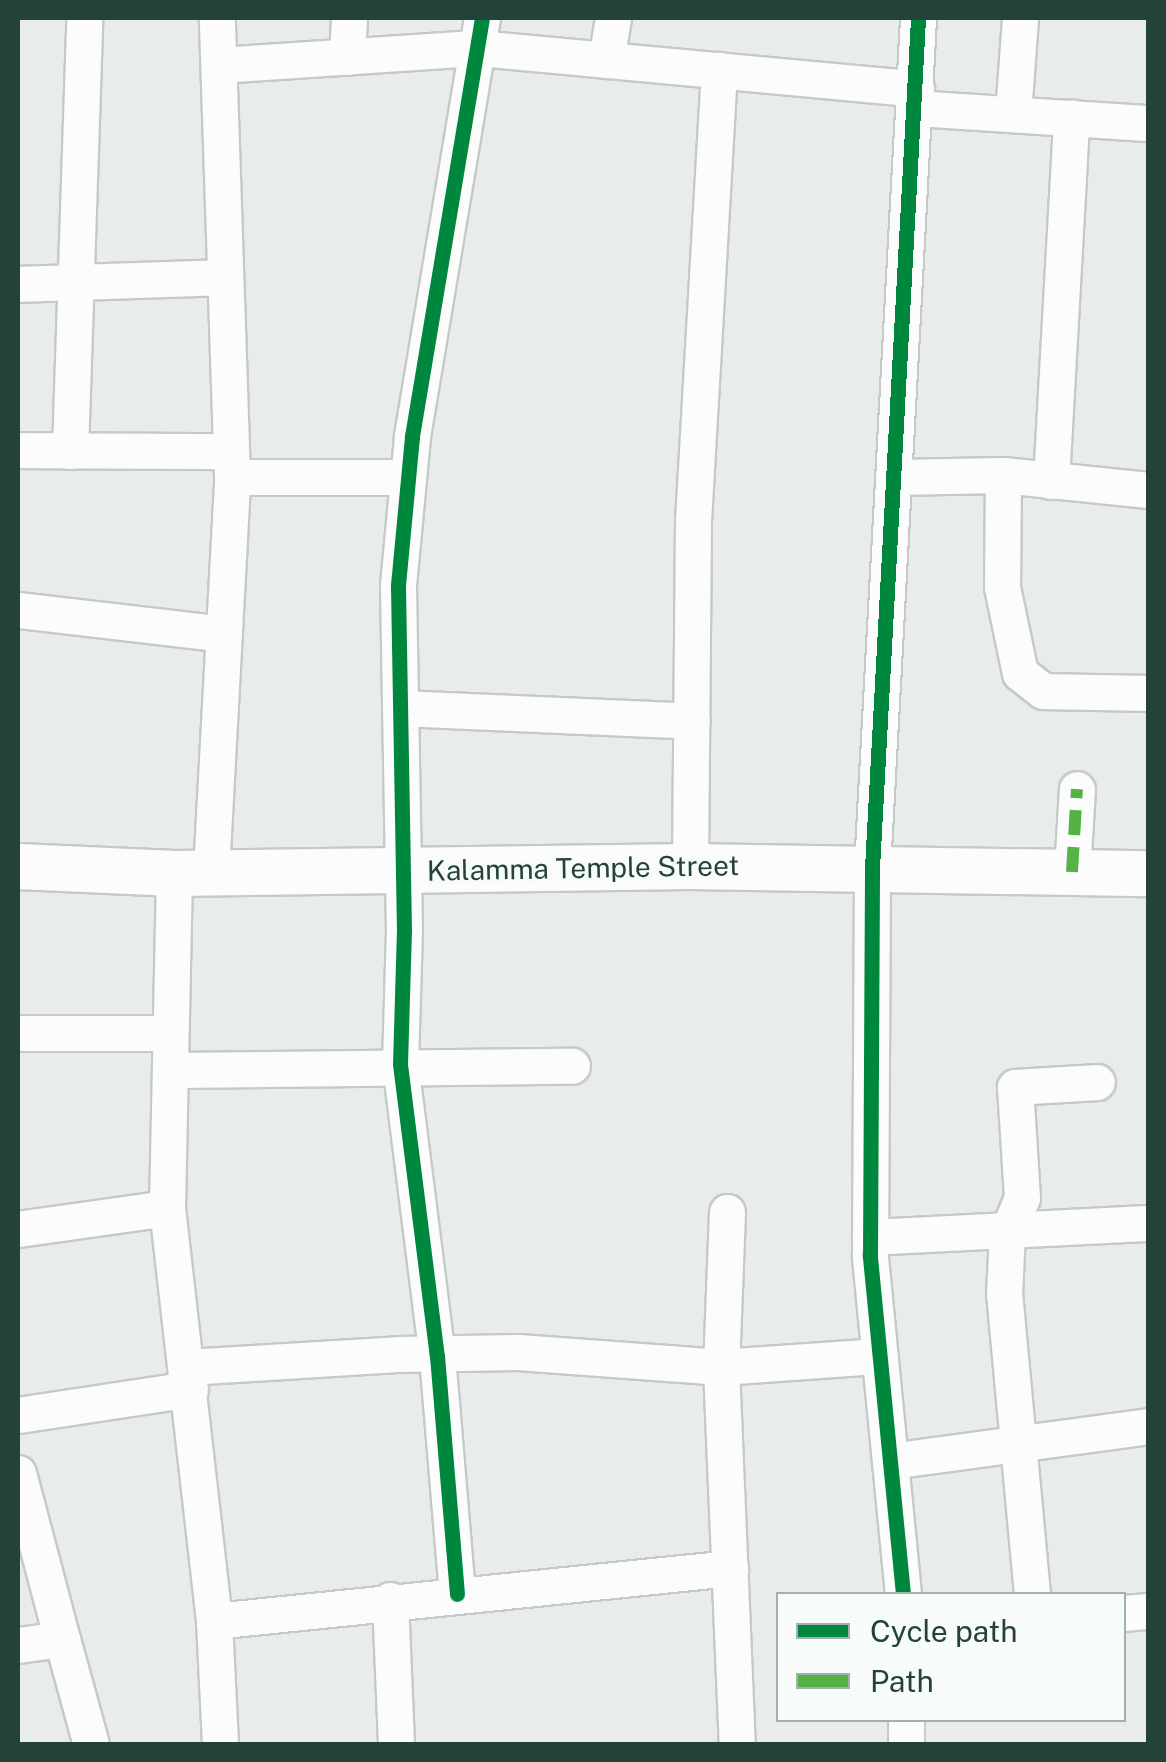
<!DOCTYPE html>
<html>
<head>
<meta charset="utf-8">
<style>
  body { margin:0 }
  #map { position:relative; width:1166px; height:1762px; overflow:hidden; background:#e8edeb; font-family:"Public Sans",sans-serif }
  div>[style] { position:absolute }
  .roads { filter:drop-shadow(2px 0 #c5cac8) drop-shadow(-2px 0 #c5cac8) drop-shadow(0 2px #c5cac8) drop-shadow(0 -2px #c5cac8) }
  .minor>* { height:35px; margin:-17.5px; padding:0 17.5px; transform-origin:17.5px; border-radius:17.5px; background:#fcfcfc }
  .tertiary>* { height:45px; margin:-22.5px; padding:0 22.5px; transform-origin:22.5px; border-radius:22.5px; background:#fcfcfc }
  .quiet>* { height:12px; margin-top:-6px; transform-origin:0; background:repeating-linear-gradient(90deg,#55b346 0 25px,transparent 0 37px) }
  .cycleway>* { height:15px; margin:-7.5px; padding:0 7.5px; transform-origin:7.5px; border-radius:7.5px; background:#00873e }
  span { translate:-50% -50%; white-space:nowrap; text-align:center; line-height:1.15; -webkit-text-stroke:8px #f7fbf9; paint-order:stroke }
  .street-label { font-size:28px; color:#24423a }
  .frame { position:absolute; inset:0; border:20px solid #24423a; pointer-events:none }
  .legend { position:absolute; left:776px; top:1592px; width:350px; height:130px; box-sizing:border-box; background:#f7fbf9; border:2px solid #a3b1ad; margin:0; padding:12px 18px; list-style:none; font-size:30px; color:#24423a }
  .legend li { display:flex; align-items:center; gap:20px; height:50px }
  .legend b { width:50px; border:2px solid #a3b1ad }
</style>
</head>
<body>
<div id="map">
  <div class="roads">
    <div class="minor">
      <div style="left:347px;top:57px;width:39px;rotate:-87deg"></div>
      <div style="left:606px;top:60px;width:43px;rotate:-80.5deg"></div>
      <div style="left:219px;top:65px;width:260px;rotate:-3.8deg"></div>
      <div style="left:478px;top:48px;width:440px;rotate:5.3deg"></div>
      <div style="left:915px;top:108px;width:233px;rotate:3.7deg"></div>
      <div style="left:1013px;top:114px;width:96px;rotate:-85.8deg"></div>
      <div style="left:18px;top:284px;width:207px;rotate:-1.9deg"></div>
      <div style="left:18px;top:450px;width:211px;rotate:0.3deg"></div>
      <div style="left:70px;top:451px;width:433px;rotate:-88.1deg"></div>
      <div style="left:1003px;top:475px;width:112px;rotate:90.5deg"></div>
      <div style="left:1002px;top:587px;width:88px;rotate:78.2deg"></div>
      <div style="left:1020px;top:673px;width:29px;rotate:38deg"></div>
      <div style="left:1043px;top:691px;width:105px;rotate:1.1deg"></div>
      <div style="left:232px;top:477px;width:176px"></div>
      <div style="left:894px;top:477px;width:109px;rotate:-1.1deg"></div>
      <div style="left:1003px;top:475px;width:146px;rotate:5.9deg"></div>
      <div style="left:1051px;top:481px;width:364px;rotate:-86.8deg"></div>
      <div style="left:18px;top:610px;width:207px;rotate:6.6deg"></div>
      <div style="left:400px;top:708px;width:292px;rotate:2.5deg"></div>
      <div style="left:690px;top:866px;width:345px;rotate:-89.5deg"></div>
      <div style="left:693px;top:521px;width:452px;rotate:-86.7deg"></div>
      <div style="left:211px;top:871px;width:395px;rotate:-86.9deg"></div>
      <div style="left:232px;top:477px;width:459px;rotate:-91.9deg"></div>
      <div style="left:1072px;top:872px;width:83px;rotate:-86.6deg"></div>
      <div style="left:174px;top:873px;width:335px;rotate:91.2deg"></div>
      <div style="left:167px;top:1208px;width:416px;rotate:83.5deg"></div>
      <div style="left:214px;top:1621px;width:123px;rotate:87.2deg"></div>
      <div style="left:18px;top:1033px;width:149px"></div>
      <div style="left:170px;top:1070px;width:402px;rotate:-0.6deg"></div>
      <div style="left:727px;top:1212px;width:155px;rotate:92.2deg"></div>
      <div style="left:721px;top:1367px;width:377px;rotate:87.6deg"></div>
      <div style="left:18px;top:1229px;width:150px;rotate:-8deg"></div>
      <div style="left:870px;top:1237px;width:278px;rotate:-2.9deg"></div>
      <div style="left:187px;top:1367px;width:211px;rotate:-3.5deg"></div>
      <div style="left:398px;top:1354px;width:120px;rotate:-1deg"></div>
      <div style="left:518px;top:1352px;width:204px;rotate:4.2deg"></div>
      <div style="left:721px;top:1367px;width:159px;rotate:-4deg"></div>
      <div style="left:18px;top:1415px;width:174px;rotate:-8.6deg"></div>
      <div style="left:890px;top:1461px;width:260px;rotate:-7.7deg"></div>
      <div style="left:18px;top:1473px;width:172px;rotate:75.2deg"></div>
      <div style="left:457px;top:1594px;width:238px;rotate:-94.8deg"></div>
      <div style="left:437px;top:1357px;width:295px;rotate:-97.2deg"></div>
      <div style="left:400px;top:1064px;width:133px;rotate:-88.3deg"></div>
      <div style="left:404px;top:931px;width:346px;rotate:-91deg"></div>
      <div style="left:398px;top:585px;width:150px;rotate:-84.6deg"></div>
      <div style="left:412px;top:436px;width:424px;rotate:-80.5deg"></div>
      <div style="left:903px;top:1594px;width:341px;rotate:-95.6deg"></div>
      <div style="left:870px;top:1255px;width:387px;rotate:-89.7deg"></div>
      <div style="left:872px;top:868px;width:851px;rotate:-86.9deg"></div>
      <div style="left:1032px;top:1594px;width:301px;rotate:-95.3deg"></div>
      <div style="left:1004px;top:1294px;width:61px;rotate:-87.2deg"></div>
      <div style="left:1007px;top:1233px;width:38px;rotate:-67deg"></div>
      <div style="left:1022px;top:1198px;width:111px;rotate:-93.6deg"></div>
      <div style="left:1015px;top:1087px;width:82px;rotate:-3.5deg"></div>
      <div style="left:390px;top:1600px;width:144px;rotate:87.6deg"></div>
      <div style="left:1124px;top:1613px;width:24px;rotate:-5deg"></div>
      <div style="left:214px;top:1621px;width:519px;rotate:-5.86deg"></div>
      <div style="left:18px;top:1645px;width:44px;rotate:-7.8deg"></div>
      <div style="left:62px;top:1639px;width:109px;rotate:74.6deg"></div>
      <div style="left:906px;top:1720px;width:24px;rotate:90deg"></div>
    </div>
    <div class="tertiary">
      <div style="left:18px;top:866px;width:156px;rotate:2.6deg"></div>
      <div style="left:174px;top:873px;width:516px;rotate:-0.78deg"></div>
      <div style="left:690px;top:866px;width:458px;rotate:0.9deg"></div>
    </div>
  </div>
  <div class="quiet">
    <div style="left:1072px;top:872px;width:83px;rotate:-86.6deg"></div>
  </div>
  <div class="cycleway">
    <div style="left:457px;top:1594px;width:238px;rotate:-94.8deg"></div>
    <div style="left:437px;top:1357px;width:295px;rotate:-97.2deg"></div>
    <div style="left:400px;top:1064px;width:133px;rotate:-88.3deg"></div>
    <div style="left:404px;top:931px;width:346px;rotate:-91deg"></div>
    <div style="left:398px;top:585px;width:150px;rotate:-84.6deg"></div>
    <div style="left:412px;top:436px;width:424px;rotate:-80.5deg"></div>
    <div style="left:903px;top:1594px;width:341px;rotate:-95.6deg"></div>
    <div style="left:870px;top:1255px;width:387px;rotate:-89.7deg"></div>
    <div style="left:872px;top:868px;width:851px;rotate:-86.9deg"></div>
  </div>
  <div class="street-label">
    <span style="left:583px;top:868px;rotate:-1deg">Kalamma Temple Street</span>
  </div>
  <div class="frame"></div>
  <ul class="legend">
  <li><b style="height:12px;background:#00873e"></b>Cycle path</li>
  <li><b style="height:12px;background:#55b346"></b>Path</li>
  </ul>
</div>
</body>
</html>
